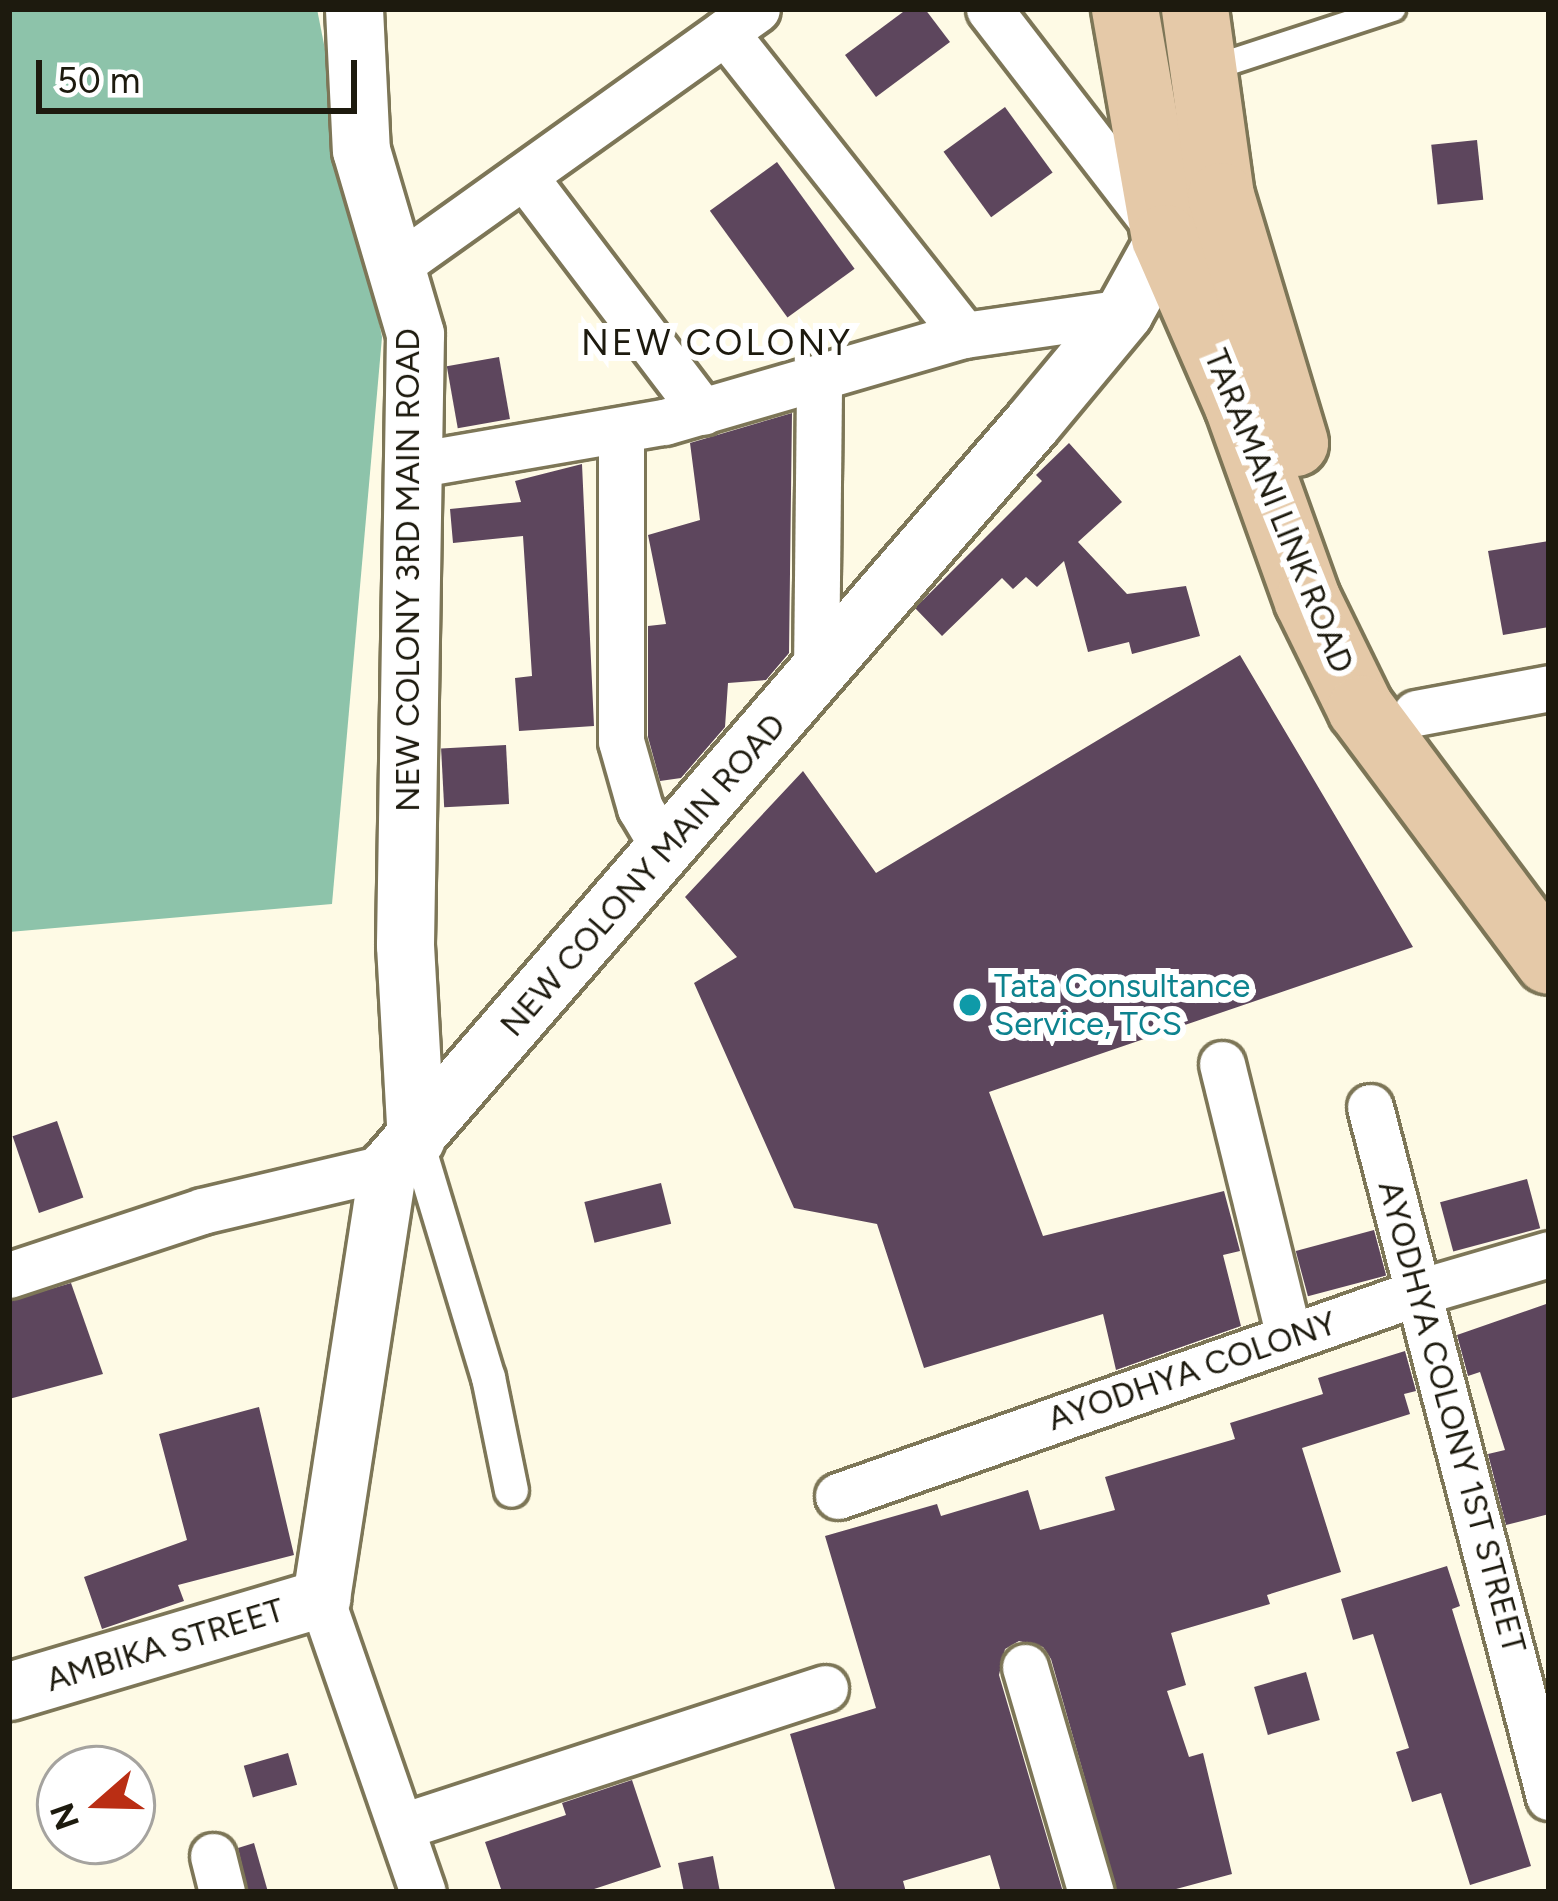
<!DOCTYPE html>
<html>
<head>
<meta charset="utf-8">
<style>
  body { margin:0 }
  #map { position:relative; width:1558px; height:1901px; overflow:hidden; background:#fefae5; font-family:Figtree,sans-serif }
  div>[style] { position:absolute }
  .forest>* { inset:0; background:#8dc3aa }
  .building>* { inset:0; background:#5d465d; transform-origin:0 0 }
  .roads { filter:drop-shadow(3px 0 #7d7657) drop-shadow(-3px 0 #7d7657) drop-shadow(0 3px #7d7657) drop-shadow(0 -3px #7d7657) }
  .service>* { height:24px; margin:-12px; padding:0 12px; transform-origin:12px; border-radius:12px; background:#fff }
  .pedestrian>* { height:33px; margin:-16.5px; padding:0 16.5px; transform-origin:16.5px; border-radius:16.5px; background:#fff }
  .minor>* { height:45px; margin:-22.5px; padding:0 22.5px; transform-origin:22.5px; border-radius:22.5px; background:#fff }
  .tertiary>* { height:57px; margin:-28.5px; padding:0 28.5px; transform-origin:28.5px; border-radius:28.5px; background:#fff }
  .primary>* { height:66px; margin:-33px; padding:0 33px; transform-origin:33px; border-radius:33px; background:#e5c9a8 }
  .dots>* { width:33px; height:33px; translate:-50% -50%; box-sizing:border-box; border:6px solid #fff; border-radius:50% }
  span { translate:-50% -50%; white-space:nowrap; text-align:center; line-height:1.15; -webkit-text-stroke:12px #fff; paint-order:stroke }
  .street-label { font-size:33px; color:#1d1a0e }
  .culture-label { font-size:33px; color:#0d838f }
  .left { translate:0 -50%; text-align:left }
  .neighbourhood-label { font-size:36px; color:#1d1a0e; letter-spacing:3px }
  .frame { position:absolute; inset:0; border:12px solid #1d1a0e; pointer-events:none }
  .north { position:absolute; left:36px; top:1745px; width:120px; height:120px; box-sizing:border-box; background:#fff; border:3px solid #a5a39f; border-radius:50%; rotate:250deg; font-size:33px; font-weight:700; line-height:48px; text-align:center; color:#1d1a0e }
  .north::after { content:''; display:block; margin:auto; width:42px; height:54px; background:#ba2e14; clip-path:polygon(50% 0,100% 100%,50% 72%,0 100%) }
  .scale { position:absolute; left:36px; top:60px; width:321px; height:54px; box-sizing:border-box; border:6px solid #1d1a0e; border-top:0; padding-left:15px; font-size:36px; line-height:42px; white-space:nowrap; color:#1d1a0e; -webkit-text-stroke:9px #fff; paint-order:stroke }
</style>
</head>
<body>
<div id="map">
  <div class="forest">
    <div style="clip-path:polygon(9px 9px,317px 9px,382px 337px,332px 904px,9px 932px)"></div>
  </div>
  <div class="building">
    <div style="clip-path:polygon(907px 9px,925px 9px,950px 42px,876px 97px,845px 55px)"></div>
    <div style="left:1005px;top:107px;width:81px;height:76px;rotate:54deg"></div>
    <div style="left:1477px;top:140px;width:60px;height:46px;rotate:84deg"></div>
    <div style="left:777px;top:162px;width:132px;height:83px;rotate:54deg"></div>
    <div style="left:499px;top:357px;width:63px;height:53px;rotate:80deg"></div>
    <div style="clip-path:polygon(792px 413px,789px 653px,766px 680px,728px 683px,725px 727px,681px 778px,660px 781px,648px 737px,648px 626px,666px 624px,648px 535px,700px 520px,690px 443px)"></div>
    <div style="clip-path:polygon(1069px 443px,1122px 502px,1078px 542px,1127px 594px,1186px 586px,1200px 636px,1132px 654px,1129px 642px,1088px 652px,1064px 561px,1037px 587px,1026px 577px,1013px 589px,1002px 578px,942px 636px,915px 608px,1042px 481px,1036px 475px)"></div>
    <div style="clip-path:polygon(582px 464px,594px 726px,519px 731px,515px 678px,532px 676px,523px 536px,453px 543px,450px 509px,521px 502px,515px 481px)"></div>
    <div style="clip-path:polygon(1549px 541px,1549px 627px,1503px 635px,1488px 551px)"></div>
    <div style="clip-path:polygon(1240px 655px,1413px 947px,989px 1092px,1043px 1236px,1224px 1191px,1240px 1251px,1223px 1255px,1241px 1326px,1116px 1370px,1103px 1314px,924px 1368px,877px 1224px,794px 1208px,694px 983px,737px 957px,685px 897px,803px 771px,876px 873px)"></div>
    <div style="left:506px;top:745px;width:59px;height:65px;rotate:87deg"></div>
    <div style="left:57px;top:1121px;width:81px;height:47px;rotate:71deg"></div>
    <div style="left:1527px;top:1179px;width:51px;height:90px;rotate:75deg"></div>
    <div style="left:661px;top:1183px;width:42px;height:79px;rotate:76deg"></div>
    <div style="left:1374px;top:1230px;width:47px;height:81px;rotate:75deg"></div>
    <div style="clip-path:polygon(71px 1283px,103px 1374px,9px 1399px,9px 1301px)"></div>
    <div style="clip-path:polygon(1549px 1303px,1549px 1514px,1506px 1525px,1488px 1454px,1505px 1450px,1480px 1372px,1468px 1376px,1457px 1335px)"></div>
    <div style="clip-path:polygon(1405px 1351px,1416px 1391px,1404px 1394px,1410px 1414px,1302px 1448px,1341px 1572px,1267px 1595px,1270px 1604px,1171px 1633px,1186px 1685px,1167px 1691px,1189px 1757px,1203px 1753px,1232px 1874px,1165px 1892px,1117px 1892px,1051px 1659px,1043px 1647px,1019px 1641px,1005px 1649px,999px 1675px,1063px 1892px,1001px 1892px,990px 1855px,903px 1881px,906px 1892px,836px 1892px,790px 1734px,876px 1708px,825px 1536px,937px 1504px,941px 1516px,1028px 1490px,1040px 1530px,1115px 1510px,1105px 1477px,1235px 1439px,1230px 1423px,1323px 1394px,1318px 1378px)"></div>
    <div style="clip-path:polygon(259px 1407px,294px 1555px,178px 1585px,184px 1601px,102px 1629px,84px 1577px,187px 1540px,159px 1434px)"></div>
    <div style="clip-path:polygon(1447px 1566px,1460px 1606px,1452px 1609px,1531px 1866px,1470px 1885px,1441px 1793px,1412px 1802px,1396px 1752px,1409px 1748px,1373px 1634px,1353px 1640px,1341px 1599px)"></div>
    <div style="left:1306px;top:1672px;width:50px;height:54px;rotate:74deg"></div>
    <div style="left:288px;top:1753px;width:33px;height:46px;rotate:74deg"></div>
    <div style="clip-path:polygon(632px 1780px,661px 1867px,585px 1892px,502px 1892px,485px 1842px,566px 1815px,562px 1803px)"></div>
    <div style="clip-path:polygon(254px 1843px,268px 1892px,248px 1892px,238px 1848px)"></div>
    <div style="clip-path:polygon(713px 1856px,720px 1892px,684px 1892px,678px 1863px)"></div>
  </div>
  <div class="roads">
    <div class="service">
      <div style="left:1206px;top:70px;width:197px;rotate:-18.1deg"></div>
    </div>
    <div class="pedestrian">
      <div style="left:416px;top:1139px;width:249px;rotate:73.2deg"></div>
      <div style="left:488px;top:1377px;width:115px;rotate:78.5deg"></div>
    </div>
    <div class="minor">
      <div style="left:989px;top:9px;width:279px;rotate:52.4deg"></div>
      <div style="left:725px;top:32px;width:386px;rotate:51.7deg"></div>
      <div style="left:524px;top:176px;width:296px;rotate:52.8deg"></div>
      <div style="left:397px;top:266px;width:442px;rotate:-35.5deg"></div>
      <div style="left:621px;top:430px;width:311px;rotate:90deg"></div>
      <div style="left:621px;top:741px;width:70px;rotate:74.2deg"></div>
      <div style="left:640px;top:808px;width:49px;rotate:59.2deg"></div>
      <div style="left:414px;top:465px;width:254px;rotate:-9.8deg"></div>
      <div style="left:664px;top:422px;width:312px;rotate:-16.2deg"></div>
      <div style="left:964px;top:335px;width:162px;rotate:-8.2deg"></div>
      <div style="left:816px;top:674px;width:294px;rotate:-89.4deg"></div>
      <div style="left:1416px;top:713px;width:135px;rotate:-10.6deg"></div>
      <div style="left:1222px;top:1064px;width:281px;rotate:76.2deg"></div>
      <div style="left:1370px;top:1107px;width:713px;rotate:75.46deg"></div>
      <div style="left:9px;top:1275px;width:203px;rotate:-18.3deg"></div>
      <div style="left:202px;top:1211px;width:191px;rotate:-13.3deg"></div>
      <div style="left:838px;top:1496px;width:619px;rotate:-19.34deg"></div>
      <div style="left:1422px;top:1291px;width:132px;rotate:-16.2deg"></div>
      <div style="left:321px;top:1598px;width:311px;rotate:70.9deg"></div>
      <div style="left:1025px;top:1667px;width:234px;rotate:73.7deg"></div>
      <div style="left:403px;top:1826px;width:444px;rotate:-18.1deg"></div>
      <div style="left:213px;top:1856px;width:37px;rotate:76deg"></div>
    </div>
    <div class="tertiary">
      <div style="left:354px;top:9px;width:141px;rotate:87.2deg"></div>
      <div style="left:361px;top:150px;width:192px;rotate:73.6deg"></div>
      <div style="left:415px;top:334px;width:611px;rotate:90.94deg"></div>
      <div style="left:405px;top:945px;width:194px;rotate:86.8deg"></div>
      <div style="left:9px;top:1691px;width:326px;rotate:-16.6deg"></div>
      <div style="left:321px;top:1598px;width:436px;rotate:-81.2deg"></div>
      <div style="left:388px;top:1167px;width:984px;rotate:-49.12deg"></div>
      <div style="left:1032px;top:423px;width:144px;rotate:-50.3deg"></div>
      <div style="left:1124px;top:312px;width:85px;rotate:-61deg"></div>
    </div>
    <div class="primary">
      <div style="left:1125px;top:9px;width:232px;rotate:80.1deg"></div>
      <div style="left:1165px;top:238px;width:183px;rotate:66.5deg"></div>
      <div style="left:1238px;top:406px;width:207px;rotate:70.3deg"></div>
      <div style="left:1308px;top:601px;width:120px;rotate:63.9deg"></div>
      <div style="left:1361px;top:709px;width:314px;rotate:53.3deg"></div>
      <div style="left:1195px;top:9px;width:189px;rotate:82.1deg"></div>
      <div style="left:1221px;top:196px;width:258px;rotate:73.3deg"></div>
    </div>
  </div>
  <div class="dots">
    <div style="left:970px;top:1005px;background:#0f9aa8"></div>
  </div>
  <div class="street-label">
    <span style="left:1279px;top:511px;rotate:68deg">TARAMANI LINK ROAD</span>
    <span style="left:408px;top:570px;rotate:-90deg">NEW COLONY 3RD MAIN ROAD</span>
    <span style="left:643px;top:875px;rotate:-49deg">NEW COLONY MAIN ROAD</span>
    <span style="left:1192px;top:1371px;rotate:-19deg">AYODHYA COLONY</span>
    <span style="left:1452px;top:1417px;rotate:75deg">AYODHYA COLONY 1ST STREET</span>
    <span style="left:165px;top:1645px;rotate:-17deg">AMBIKA STREET</span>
  </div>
  <div class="culture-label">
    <span class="left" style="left:994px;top:1005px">Tata Consultance<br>Service, TCS</span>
  </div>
  <div class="neighbourhood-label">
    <span style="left:717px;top:343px">NEW COLONY</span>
  </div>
  <div class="frame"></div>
  <div class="north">N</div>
  <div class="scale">50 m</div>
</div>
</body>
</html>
